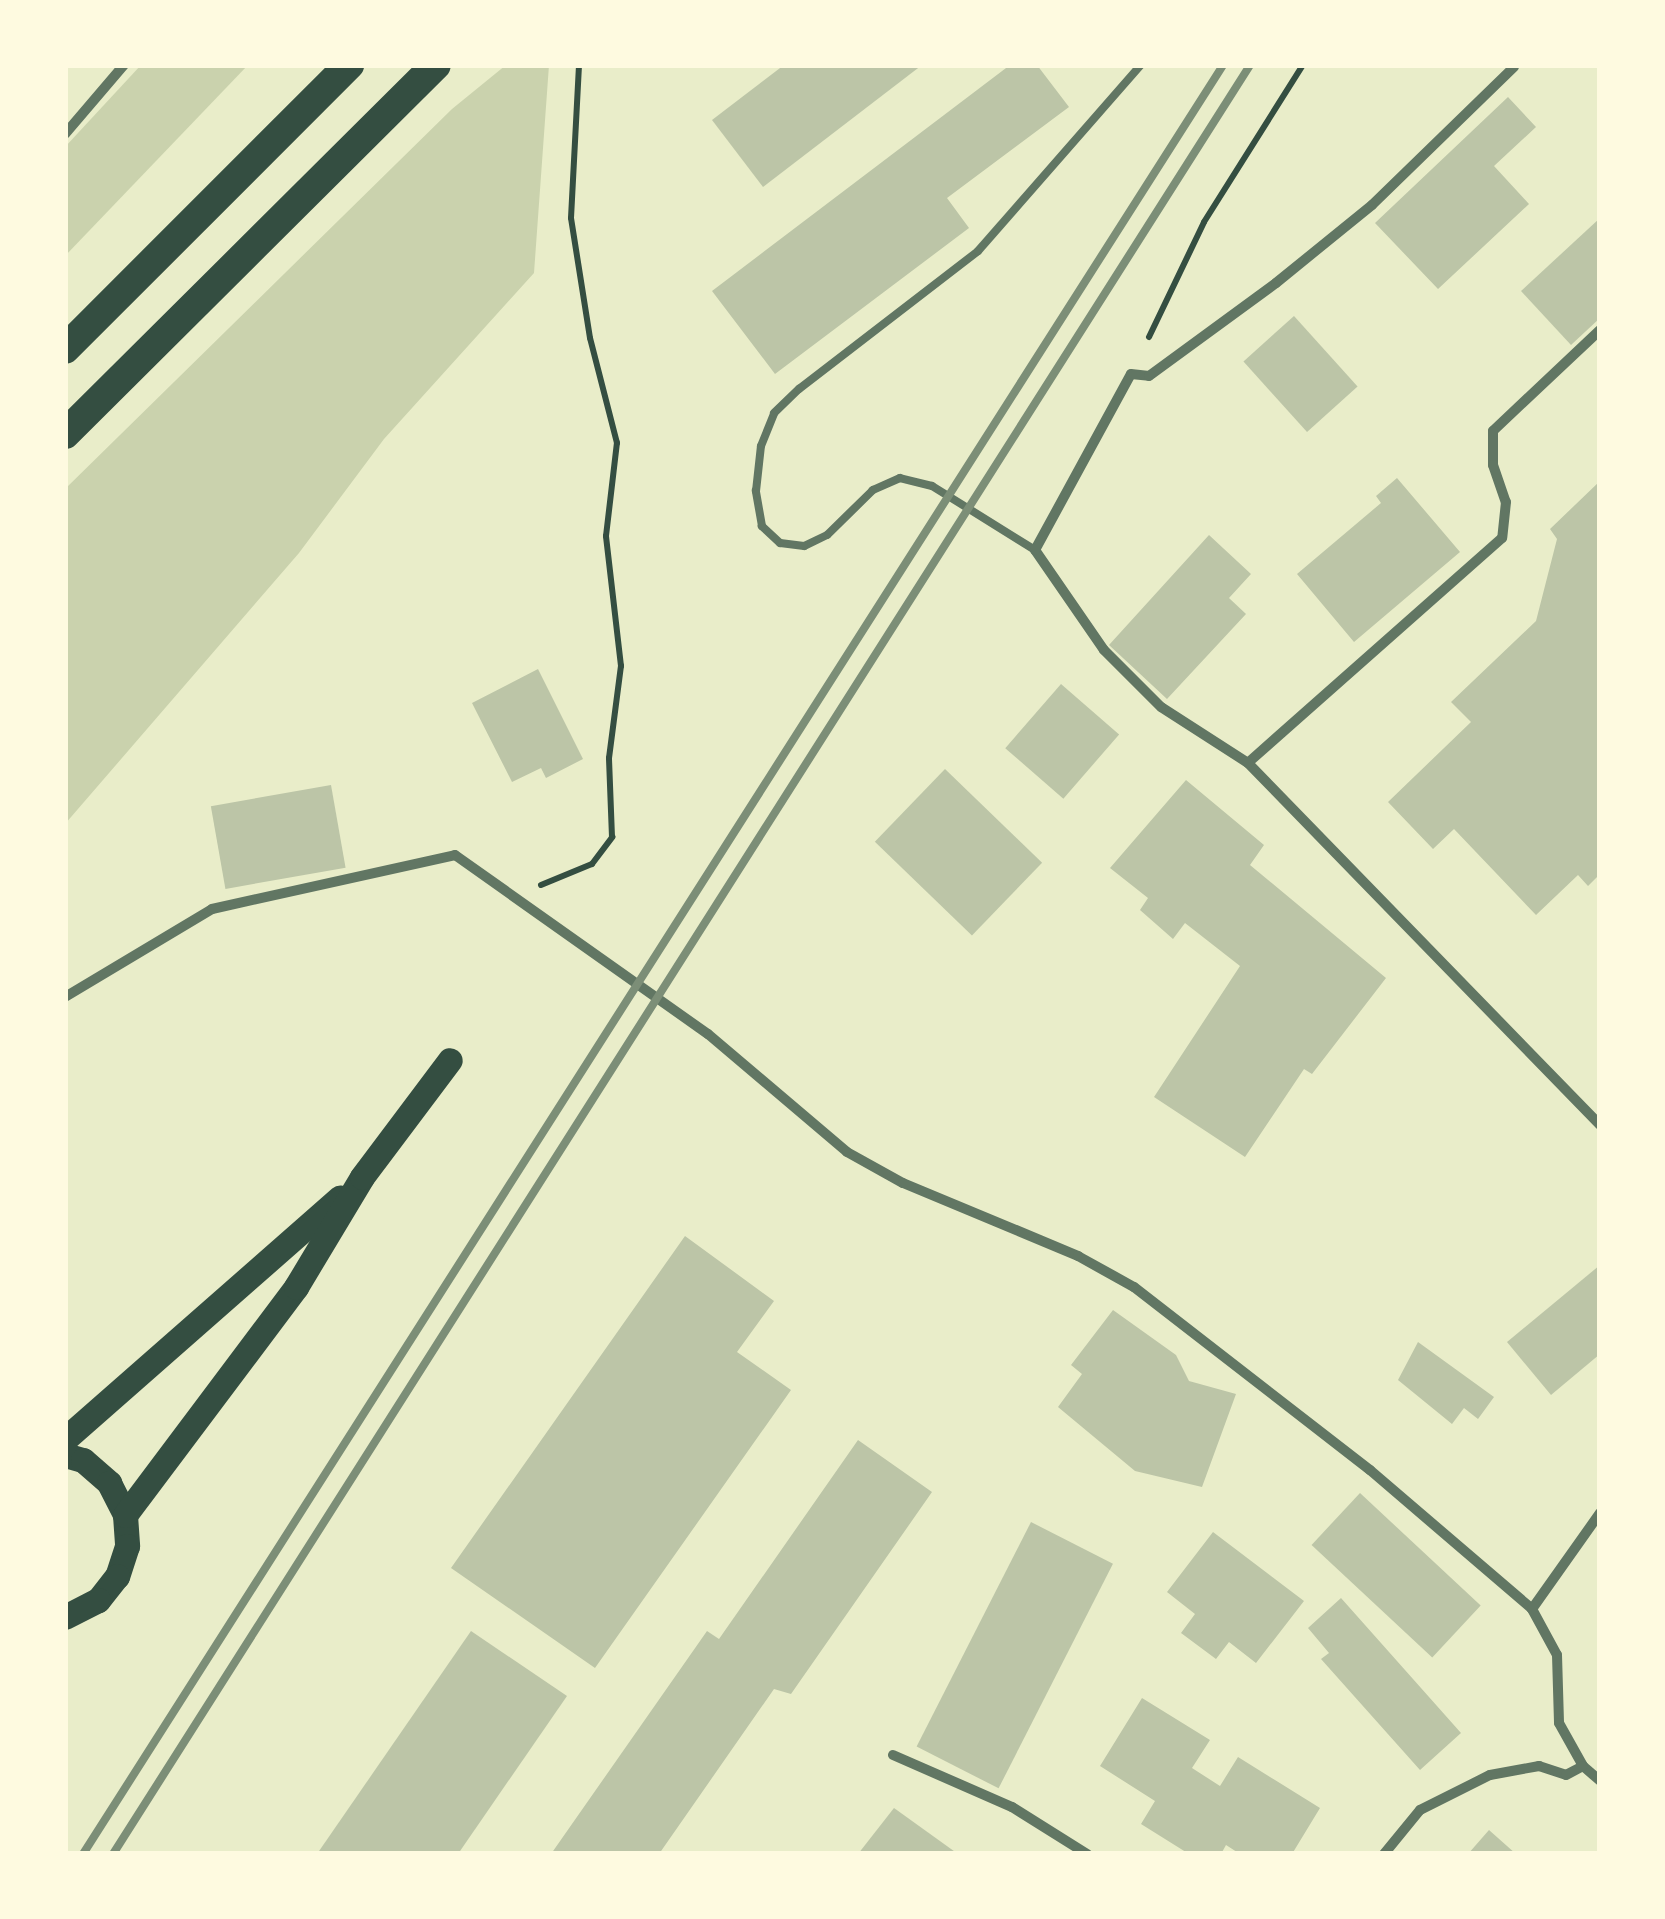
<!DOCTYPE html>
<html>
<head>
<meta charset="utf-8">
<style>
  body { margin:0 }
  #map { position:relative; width:1665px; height:1919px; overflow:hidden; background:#e9edc9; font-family:"PT Sans Narrow",sans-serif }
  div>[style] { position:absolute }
  .green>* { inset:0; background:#cad2ad }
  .building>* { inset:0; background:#bcc5a7; transform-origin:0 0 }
  .path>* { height:6px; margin:-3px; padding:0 3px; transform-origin:3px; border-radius:3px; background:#344e41 }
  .service>* { height:8px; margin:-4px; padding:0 4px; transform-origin:4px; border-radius:4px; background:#617663 }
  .minor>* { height:10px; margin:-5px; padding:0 5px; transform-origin:5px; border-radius:5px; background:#617663 }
  .primary>* { height:25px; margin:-12.5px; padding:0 12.5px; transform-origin:12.5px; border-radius:12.5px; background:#344e41 }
  .motorway>* { height:30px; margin:-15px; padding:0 15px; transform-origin:15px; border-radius:15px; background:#344e41 }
  .rail>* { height:8px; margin:-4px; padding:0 4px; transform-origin:4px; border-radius:4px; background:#7c8e77 }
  span { translate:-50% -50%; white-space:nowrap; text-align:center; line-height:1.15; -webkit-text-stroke:9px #fefae0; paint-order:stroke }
  .frame { position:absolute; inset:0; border:68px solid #fefae0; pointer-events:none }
</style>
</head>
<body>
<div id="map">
  <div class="green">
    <div style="clip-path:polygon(141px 65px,248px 65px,65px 256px,65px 147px)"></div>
    <div style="clip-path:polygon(506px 65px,549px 65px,534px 273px,384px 439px,299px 553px,65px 824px,65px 489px,452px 109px)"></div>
  </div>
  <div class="building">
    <div style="clip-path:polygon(784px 65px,922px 65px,763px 187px,712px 120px)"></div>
    <div style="clip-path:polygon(1010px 65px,1037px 65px,1069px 107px,947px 198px,969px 228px,775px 374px,712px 291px)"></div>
    <div style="clip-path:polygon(1508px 97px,1536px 127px,1494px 166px,1529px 204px,1438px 289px,1375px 223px)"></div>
    <div style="clip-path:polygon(1600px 218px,1600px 318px,1571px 345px,1521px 291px)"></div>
    <div style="left:1294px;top:316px;width:95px;height:68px;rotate:48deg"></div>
    <div style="clip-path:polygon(1397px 478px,1460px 552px,1354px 642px,1297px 574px,1381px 503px,1376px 496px)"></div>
    <div style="clip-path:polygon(1600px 481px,1600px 874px,1588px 886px,1578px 875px,1536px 915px,1454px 829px,1433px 849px,1388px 802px,1471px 722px,1451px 702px,1536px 621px,1557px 539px,1550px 529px)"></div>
    <div style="clip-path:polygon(1209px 535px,1251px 574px,1229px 598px,1246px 614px,1167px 699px,1109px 645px)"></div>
    <div style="clip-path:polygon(538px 669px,583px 759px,546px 778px,541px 768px,512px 782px,472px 703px)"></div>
    <div style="left:1061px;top:684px;width:77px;height:85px;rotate:41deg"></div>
    <div style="left:945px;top:769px;width:135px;height:101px;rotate:44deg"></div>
    <div style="clip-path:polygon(1186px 780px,1264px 845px,1250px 865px,1386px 978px,1312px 1074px,1304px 1069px,1245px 1157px,1154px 1097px,1240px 966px,1185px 923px,1173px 939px,1140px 910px,1148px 898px,1110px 868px)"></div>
    <div style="left:331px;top:785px;width:84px;height:122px;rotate:80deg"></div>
    <div style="clip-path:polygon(685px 1236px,774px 1301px,737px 1352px,791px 1390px,595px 1668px,451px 1568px)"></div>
    <div style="clip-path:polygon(1600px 1265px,1600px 1354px,1551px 1395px,1507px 1342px)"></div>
    <div style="clip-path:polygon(1113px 1310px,1176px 1355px,1189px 1381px,1236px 1394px,1202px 1487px,1135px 1471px,1058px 1407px,1082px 1374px,1071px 1365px)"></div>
    <div style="clip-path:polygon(1418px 1342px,1494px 1397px,1478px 1419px,1464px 1408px,1452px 1424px,1398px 1380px)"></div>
    <div style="clip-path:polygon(858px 1440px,932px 1492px,791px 1694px,774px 1689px,659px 1854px,551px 1854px,707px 1631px,719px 1639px)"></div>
    <div style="left:1360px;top:1493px;width:165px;height:71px;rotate:43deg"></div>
    <div style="left:1031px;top:1522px;width:92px;height:252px;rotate:27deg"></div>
    <div style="clip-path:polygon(1213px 1532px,1304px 1601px,1256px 1663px,1229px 1642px,1216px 1659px,1181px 1633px,1195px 1614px,1167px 1592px)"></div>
    <div style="clip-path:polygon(1341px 1598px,1461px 1733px,1420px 1770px,1321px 1659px,1329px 1653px,1308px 1628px)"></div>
    <div style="clip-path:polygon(471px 1631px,567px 1696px,458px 1854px,317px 1854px)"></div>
    <div style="clip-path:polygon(1142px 1698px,1210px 1740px,1192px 1768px,1220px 1786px,1238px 1757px,1320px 1808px,1292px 1854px,1240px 1854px,1226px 1845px,1221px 1854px,1189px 1854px,1141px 1824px,1155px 1801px,1100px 1766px)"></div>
    <div style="clip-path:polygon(894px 1808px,958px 1854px,858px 1854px)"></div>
    <div style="clip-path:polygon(1489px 1830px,1516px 1854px,1468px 1854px)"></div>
  </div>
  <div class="path">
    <div style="left:1149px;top:337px;width:127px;rotate:-64.4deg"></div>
    <div style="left:1204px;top:222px;width:186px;rotate:-57.8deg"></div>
    <div style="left:541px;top:885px;width:55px;rotate:-22.4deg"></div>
    <div style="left:592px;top:864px;width:34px;rotate:-53deg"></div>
    <div style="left:612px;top:837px;width:79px;rotate:-92.2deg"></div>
    <div style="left:609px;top:758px;width:93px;rotate:-82.6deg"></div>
    <div style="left:621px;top:666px;width:131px;rotate:-96.6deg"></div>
    <div style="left:606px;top:536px;width:94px;rotate:-83.3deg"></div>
    <div style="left:617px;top:443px;width:108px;rotate:-104.4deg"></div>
    <div style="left:590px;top:338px;width:121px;rotate:-99deg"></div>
    <div style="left:571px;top:218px;width:153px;rotate:-87deg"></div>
  </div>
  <div class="service">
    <div style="left:1035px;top:550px;width:121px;rotate:-148.1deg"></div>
    <div style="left:932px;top:486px;width:33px;rotate:-166deg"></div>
    <div style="left:900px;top:478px;width:30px;rotate:156deg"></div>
    <div style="left:873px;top:490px;width:64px;rotate:135.6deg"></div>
    <div style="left:827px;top:535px;width:25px;rotate:154deg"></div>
    <div style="left:804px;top:546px;width:24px;rotate:-173deg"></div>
    <div style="left:780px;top:543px;width:25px;rotate:-137deg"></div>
    <div style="left:762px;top:526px;width:36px;rotate:-100deg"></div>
    <div style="left:756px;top:491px;width:45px;rotate:-83.7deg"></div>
    <div style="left:761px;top:446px;width:35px;rotate:-68deg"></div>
    <div style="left:774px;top:413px;width:35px;rotate:-44deg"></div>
    <div style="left:799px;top:389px;width:226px;rotate:-37.6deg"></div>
    <div style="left:978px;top:251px;width:247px;rotate:-48.8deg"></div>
  </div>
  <div class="minor">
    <div style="left:65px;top:134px;width:91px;rotate:-49.5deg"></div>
    <div style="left:1600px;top:330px;width:147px;rotate:136.7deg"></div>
    <div style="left:1493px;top:431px;width:34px;rotate:90deg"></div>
    <div style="left:1493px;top:465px;width:39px;rotate:71deg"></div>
    <div style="left:1506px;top:502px;width:36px;rotate:96deg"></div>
    <div style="left:1502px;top:538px;width:339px;rotate:138.5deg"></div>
    <div style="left:1248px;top:763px;width:505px;rotate:45.8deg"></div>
    <div style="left:1248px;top:763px;width:103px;rotate:-147.2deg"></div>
    <div style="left:1161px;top:707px;width:81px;rotate:-135deg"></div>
    <div style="left:1104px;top:650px;width:121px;rotate:-124.6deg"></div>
    <div style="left:1035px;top:550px;width:200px;rotate:-61.4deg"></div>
    <div style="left:1131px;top:374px;width:18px;rotate:6deg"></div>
    <div style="left:1149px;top:376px;width:157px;rotate:-36.2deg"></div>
    <div style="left:1276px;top:283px;width:124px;rotate:-39.1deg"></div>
    <div style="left:1372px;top:205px;width:198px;rotate:-44.2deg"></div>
    <div style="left:65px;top:997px;width:171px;rotate:-30.9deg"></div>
    <div style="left:212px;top:909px;width:249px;rotate:-12.5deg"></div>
    <div style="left:455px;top:855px;width:310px;rotate:35.3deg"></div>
    <div style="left:708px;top:1034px;width:182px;rotate:40.3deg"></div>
    <div style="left:847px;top:1152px;width:64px;rotate:29deg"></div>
    <div style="left:903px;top:1183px;width:190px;rotate:22.6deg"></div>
    <div style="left:1078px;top:1256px;width:64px;rotate:29deg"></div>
    <div style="left:1134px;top:1287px;width:299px;rotate:37.8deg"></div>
    <div style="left:1370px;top:1470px;width:213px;rotate:40.6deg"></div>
    <div style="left:1532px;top:1609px;width:52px;rotate:61.5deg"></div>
    <div style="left:1557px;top:1655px;width:68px;rotate:88.3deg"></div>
    <div style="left:1559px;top:1723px;width:49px;rotate:60.8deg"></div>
    <div style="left:1583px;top:1766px;width:23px;rotate:41deg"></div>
    <div style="left:1532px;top:1609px;width:118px;rotate:-54.7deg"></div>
    <div style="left:893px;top:1755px;width:130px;rotate:23.6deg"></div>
    <div style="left:1012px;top:1807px;width:89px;rotate:32.1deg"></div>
    <div style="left:1384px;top:1854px;width:57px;rotate:-50.7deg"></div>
    <div style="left:1420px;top:1810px;width:78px;rotate:-26.6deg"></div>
    <div style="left:1490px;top:1775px;width:50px;rotate:-10.4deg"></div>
    <div style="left:1539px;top:1766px;width:28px;rotate:18deg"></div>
    <div style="left:1566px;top:1775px;width:19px;rotate:-28deg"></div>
  </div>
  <div class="primary">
    <div style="left:65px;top:1439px;width:366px;rotate:-41.3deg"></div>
    <div style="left:65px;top:1455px;width:19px;rotate:16deg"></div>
    <div style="left:83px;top:1460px;width:35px;rotate:41deg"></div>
    <div style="left:109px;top:1483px;width:36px;rotate:63deg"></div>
    <div style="left:125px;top:1515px;width:31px;rotate:86deg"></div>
    <div style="left:127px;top:1546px;width:32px;rotate:108deg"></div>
    <div style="left:117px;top:1576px;width:31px;rotate:128deg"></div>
    <div style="left:98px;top:1600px;width:37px;rotate:153deg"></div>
    <div style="left:125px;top:1515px;width:285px;rotate:-53.1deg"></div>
    <div style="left:296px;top:1287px;width:128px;rotate:-59deg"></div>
    <div style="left:362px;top:1177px;width:146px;rotate:-53.1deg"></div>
  </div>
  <div class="motorway">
    <div style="left:65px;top:349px;width:402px;rotate:-45deg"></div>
    <div style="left:65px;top:434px;width:523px;rotate:-44.85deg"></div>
  </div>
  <div class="rail">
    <div style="left:83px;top:1854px;width:2121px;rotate:-57.49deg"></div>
    <div style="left:113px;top:1854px;width:2120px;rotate:-57.56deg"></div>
  </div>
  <div class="frame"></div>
</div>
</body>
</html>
